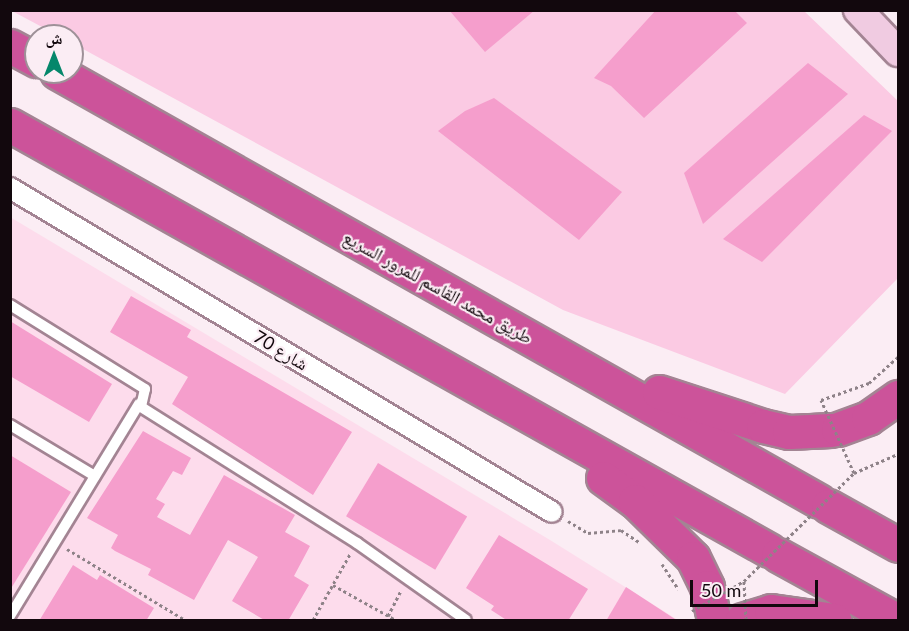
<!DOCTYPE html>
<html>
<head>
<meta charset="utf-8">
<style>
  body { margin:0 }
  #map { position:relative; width:909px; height:631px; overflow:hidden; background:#fbedf4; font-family:Lato,"Noto Naskh Arabic",sans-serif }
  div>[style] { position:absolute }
  .built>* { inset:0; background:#fddcec }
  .green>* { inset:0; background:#fbcae3 }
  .building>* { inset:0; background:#f59ecc; transform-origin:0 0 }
  .path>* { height:3px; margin-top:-1.5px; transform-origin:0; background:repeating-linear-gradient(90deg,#8e8288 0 3px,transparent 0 6px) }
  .roads { filter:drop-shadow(2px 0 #a38493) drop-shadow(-2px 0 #a38493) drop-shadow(0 2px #a38493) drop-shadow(0 -2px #a38493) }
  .service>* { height:10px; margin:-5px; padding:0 5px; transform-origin:5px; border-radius:5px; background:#fff }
  .minor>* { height:20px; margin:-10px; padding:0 10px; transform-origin:10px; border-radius:10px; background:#fff }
  .secondary>* { height:28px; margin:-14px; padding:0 14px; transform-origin:14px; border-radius:14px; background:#f0cbe1 }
  .motorway>* { height:33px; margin:-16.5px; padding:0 16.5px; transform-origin:16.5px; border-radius:16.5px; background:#cc539a }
  .path-bridge>* { height:3px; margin-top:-1.5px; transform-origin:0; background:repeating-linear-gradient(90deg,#8e8288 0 3px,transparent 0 6px) }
  span { translate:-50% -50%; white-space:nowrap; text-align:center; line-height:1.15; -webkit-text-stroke:4.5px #fbedf4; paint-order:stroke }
  .street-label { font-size:18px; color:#12080d }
  .frame { position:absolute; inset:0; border:12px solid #12080d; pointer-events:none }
  .north { position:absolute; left:24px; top:24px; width:60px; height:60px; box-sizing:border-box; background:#fbedf4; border:2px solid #9e9198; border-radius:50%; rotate:0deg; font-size:16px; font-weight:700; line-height:24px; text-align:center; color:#12080d }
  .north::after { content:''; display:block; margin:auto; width:21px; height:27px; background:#05876b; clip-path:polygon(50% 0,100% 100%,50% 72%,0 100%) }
  .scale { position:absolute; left:690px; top:580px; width:128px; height:27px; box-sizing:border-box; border:3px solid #12080d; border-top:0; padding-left:8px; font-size:18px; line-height:21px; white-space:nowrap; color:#12080d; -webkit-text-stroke:4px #fbedf4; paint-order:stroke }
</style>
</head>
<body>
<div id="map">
  <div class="built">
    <div style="clip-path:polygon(10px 217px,550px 540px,678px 620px,11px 620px)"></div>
  </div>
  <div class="green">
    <div style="clip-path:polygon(12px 11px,804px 11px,898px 101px,898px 278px,785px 394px,563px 310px,72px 43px,72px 36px,59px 36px)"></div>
  </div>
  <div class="building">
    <div style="clip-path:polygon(449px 10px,535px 10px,485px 52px)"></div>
    <div style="clip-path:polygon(656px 10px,734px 10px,747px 23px,644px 118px,611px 86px,594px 78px)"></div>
    <div style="clip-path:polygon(808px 63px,848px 94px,703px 224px,684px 173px)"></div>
    <div style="clip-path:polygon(494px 98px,622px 192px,579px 240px,438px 131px,465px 111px)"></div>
    <div style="clip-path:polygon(864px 115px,892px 131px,762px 262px,723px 239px)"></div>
    <div style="clip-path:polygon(131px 296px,191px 330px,187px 337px,352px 432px,313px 495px,172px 404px,188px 377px,110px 332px)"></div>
    <div style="clip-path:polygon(10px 321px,112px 384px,89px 422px,10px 376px)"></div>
    <div style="clip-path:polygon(143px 431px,191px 458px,182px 475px,173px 471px,156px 499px,165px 504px,157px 517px,190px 535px,224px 475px,295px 515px,285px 532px,310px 546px,294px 576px,309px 585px,288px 621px,266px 621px,232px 601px,258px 557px,228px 540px,194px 600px,148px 575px,151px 569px,115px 551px,111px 548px,118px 535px,87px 518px)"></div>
    <div style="clip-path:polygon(10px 455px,71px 492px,10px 590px)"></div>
    <div style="left:378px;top:463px;width:104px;height:62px;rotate:31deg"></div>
    <div style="clip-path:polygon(499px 535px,588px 589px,568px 621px,508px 621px,491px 610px,494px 606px,466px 588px)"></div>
    <div style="clip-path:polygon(73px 565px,97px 580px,100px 575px,154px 608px,146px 621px,39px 621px)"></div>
    <div style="clip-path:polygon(626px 587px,678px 621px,606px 621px)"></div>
  </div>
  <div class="path">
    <div style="left:821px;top:400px;width:51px;rotate:-19.5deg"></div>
    <div style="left:869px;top:383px;width:39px;rotate:-42deg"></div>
    <div style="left:854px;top:473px;width:48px;rotate:-23.4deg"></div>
    <div style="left:568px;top:521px;width:23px;rotate:31deg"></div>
    <div style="left:588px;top:533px;width:33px;rotate:-5deg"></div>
    <div style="left:621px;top:530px;width:23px;rotate:34deg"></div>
    <div style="left:67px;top:549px;width:138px;rotate:31deg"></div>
    <div style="left:662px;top:564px;width:30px;rotate:57deg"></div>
    <div style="left:333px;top:585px;width:72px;rotate:29.1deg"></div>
    <div style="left:388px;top:616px;width:28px;rotate:-63deg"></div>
    <div style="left:313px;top:620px;width:76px;rotate:-60.7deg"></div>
  </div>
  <div class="roads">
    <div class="service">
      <div style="left:10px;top:305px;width:159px;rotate:31.9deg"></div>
      <div style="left:145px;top:389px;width:18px;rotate:103deg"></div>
      <div style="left:141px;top:407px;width:255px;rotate:32.2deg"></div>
      <div style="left:357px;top:543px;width:133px;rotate:35.2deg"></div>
      <div style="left:10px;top:425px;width:99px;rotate:31deg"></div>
      <div style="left:10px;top:616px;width:248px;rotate:-58.7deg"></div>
    </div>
    <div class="minor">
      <div style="left:10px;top:188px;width:631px;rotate:30.87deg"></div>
    </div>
    <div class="secondary">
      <div style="left:858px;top:10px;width:58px;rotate:46.4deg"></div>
    </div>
    <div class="motorway">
      <div style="left:10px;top:46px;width:30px;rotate:28deg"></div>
      <div style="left:57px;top:72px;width:874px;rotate:29.38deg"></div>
      <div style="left:10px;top:125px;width:870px;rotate:29.25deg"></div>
      <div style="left:659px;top:392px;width:109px;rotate:18.1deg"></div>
      <div style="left:763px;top:426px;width:27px;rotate:13deg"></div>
      <div style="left:789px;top:432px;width:42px;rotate:-2.7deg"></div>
      <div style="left:838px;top:429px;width:32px;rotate:-20deg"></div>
      <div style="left:868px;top:418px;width:37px;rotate:-35deg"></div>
      <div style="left:603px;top:478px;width:39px;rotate:36deg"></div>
      <div style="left:635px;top:501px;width:81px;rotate:44.5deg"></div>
      <div style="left:693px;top:558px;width:32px;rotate:64deg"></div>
      <div style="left:707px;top:587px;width:34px;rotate:78deg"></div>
      <div style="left:828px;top:506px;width:80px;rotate:29.1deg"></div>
      <div style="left:778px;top:555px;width:135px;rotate:28.8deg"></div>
      <div style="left:742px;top:620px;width:30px;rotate:-17deg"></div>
      <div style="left:771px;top:611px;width:64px;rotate:8.1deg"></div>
    </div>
  </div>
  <div class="path-bridge">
    <div style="left:692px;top:611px;width:60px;rotate:-30deg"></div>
    <div style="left:746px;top:620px;width:39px;rotate:-93deg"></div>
    <div style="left:744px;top:581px;width:154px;rotate:-44.5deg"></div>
    <div style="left:854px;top:473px;width:80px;rotate:-114.3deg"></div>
  </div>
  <div class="street-label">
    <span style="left:438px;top:287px;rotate:29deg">طريق محمد القاسم للمرور السريع</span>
    <span style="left:281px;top:350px;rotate:31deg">شارع 70</span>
  </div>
  <div class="frame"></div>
  <div class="north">ش</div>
  <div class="scale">50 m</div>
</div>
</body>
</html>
